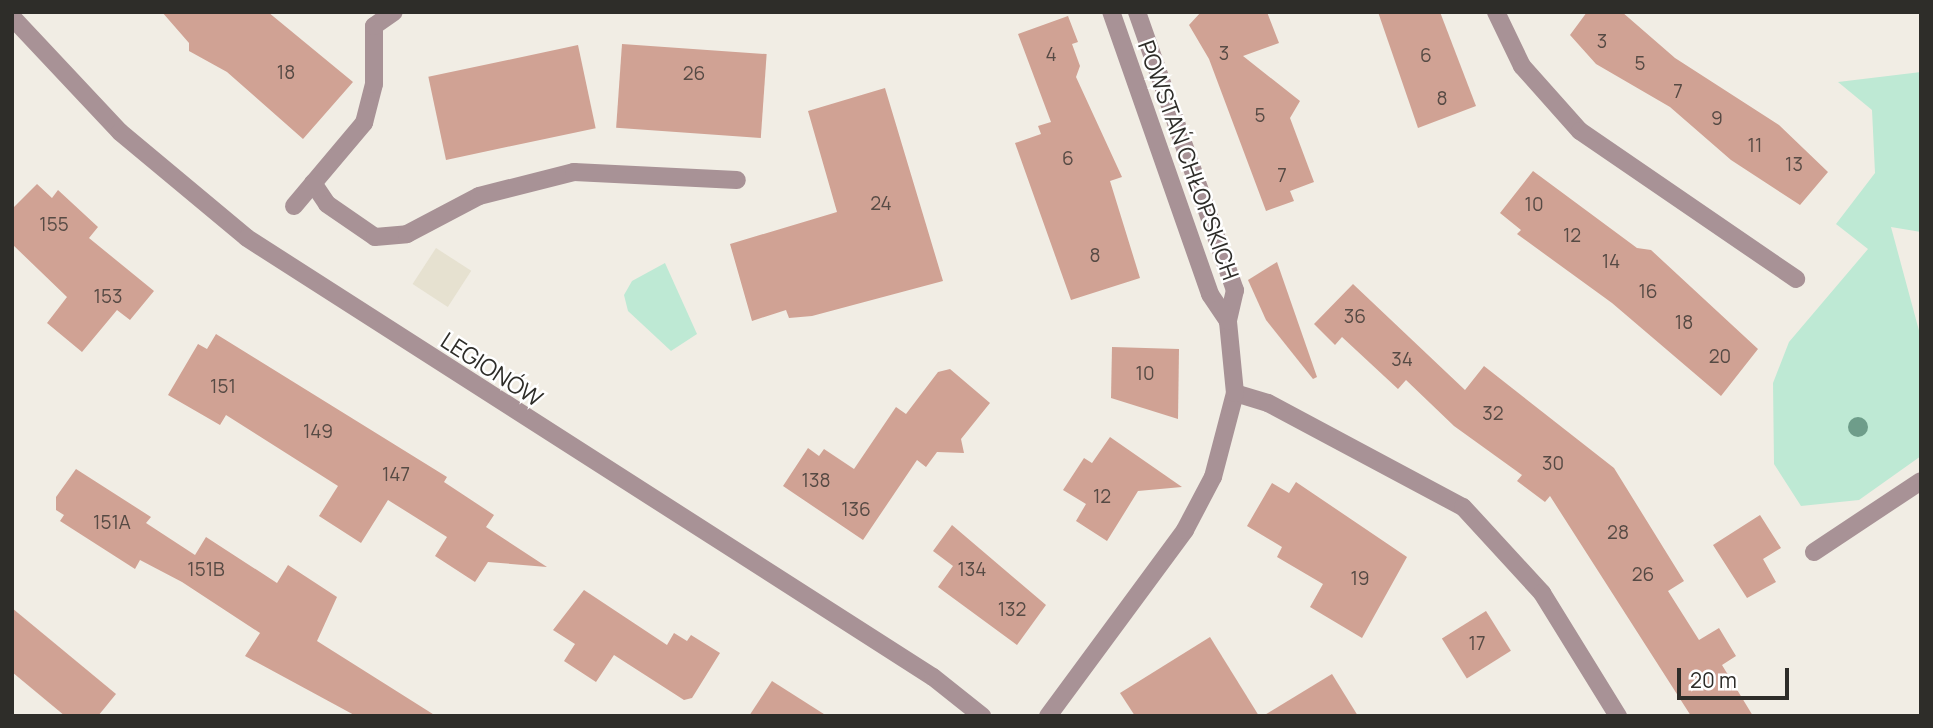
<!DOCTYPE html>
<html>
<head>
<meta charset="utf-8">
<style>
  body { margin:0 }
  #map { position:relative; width:1933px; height:728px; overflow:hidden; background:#f1ede4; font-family:Manrope,sans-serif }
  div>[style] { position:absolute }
  .built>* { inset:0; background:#e6e1d0; transform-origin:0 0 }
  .green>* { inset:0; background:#bee9d4 }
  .building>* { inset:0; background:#d0a294; transform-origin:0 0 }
  .minor>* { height:18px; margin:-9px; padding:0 9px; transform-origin:9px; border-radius:9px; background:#a89296 }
  .trees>* { width:20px; height:20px; margin:-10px; border-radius:50%; background:#6e9d8a }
  span { translate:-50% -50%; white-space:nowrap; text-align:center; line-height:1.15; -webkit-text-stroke:5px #fff; paint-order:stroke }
  .number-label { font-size:19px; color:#564a44 }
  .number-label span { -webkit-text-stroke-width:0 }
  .street-label { font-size:23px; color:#2e2d29 }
  .frame { position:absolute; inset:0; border:14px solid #2e2d29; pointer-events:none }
  .scale { position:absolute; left:1677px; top:668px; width:112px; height:32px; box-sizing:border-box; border:4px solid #2e2d29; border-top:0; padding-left:9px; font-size:21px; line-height:24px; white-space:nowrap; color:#2e2d29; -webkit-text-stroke:5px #fff; paint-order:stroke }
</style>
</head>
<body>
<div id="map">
  <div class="built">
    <div style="left:436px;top:248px;width:42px;height:43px;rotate:33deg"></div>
  </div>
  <div class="green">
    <div style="clip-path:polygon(1921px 72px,1921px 232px,1891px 227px,1921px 338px,1921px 456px,1859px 500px,1801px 506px,1774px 464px,1773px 383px,1789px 342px,1868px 249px,1836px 224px,1875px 173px,1872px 110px,1838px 82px)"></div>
    <div style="clip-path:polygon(665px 263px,697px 334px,671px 351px,628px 311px,624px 295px,632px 281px)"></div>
  </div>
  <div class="building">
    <div style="clip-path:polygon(162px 12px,268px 12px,353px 82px,303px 139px,227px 72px,189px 51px,189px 43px)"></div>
    <div style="clip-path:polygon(1201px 12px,1267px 12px,1279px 43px,1243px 56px,1300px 101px,1290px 118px,1314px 182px,1290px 191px,1294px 201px,1266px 211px,1209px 59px,1189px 25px)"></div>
    <div style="clip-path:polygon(1378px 12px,1440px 12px,1476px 106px,1418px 128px)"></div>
    <div style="clip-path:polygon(1587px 12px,1622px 12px,1675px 58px,1779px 125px,1828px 172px,1800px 205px,1731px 160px,1670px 107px,1596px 64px,1570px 35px)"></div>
    <div style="clip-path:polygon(1068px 16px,1078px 42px,1072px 44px,1080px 66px,1076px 77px,1122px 177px,1110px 181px,1140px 278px,1071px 300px,1015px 143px,1041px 134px,1038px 126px,1051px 122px,1018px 34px)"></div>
    <div style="left:622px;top:44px;width:145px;height:84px;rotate:4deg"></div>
    <div style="left:578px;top:45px;width:85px;height:153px;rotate:78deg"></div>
    <div style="clip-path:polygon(885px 88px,943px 281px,812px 316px,789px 318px,786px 310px,752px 321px,730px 244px,837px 212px,808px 111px)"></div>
    <div style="clip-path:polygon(1533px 171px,1637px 248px,1651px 250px,1758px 349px,1721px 396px,1612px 303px,1517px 234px,1521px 230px,1500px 213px)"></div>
    <div style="clip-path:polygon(37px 184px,52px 198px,58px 190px,98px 227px,89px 238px,154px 291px,130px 320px,117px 310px,82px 352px,47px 323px,67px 297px,12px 244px,12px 209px)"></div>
    <div style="clip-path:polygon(1277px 262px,1317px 377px,1313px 379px,1266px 320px,1248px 280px)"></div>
    <div style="clip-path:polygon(1353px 284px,1465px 390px,1484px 366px,1614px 468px,1684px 581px,1668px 591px,1699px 640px,1719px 628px,1736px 656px,1722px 665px,1753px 716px,1691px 716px,1550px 496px,1545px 502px,1517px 481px,1522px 475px,1454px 426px,1406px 380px,1398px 389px,1342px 337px,1335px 345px,1314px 324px)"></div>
    <div style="clip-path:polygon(216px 334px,447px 477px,444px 482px,494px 515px,486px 527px,547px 567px,488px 562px,475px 582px,435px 556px,447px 537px,388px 500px,361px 543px,319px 516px,338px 486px,226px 415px,220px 425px,168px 395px,198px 344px,207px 349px)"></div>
    <div style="clip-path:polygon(1112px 347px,1179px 349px,1178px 419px,1111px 398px)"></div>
    <div style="clip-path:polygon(950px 369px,990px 403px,961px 439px,964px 453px,937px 452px,926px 467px,917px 460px,863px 540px,783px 486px,808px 448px,819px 456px,824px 449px,854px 469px,896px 407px,906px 414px,938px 372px)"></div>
    <div style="clip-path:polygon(1110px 437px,1182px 487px,1138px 491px,1107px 541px,1076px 521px,1086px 504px,1063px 490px,1084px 458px,1092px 463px)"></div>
    <div style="clip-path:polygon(76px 469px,151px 517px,146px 523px,195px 555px,206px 537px,277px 583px,288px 565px,337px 597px,317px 641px,436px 716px,356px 716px,245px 656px,260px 633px,182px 582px,140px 560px,135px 569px,60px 521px,64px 515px,56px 510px,56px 497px)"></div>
    <div style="clip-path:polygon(1296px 482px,1407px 557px,1362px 638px,1310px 607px,1323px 584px,1277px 557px,1282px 547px,1247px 526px,1272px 483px,1289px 493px)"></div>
    <div style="clip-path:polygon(1760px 515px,1781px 548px,1763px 559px,1776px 582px,1747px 598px,1713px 545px)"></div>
    <div style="clip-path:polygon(952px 525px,1046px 605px,1017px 645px,938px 587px,953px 566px,933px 551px)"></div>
    <div style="clip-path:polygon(584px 590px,667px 645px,674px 633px,687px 641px,691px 635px,720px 653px,692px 698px,684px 700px,614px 655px,596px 682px,564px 661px,575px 644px,553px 630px)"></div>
    <div style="clip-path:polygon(12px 608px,116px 694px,98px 716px,65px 716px,12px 672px)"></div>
    <div style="left:1486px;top:611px;width:47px;height:52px;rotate:58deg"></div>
    <div style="clip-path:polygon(1210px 637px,1259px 716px,1135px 716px,1120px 693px)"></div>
    <div style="clip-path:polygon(1332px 674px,1358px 716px,1263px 716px)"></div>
    <div style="clip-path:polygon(772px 681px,827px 716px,749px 716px)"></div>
  </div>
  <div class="minor">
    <div style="left:1137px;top:12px;width:295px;rotate:70.6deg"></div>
    <div style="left:1235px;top:290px;width:32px;rotate:103deg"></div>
    <div style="left:1496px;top:12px;width:60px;rotate:64.3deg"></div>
    <div style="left:1522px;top:66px;width:87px;rotate:48.3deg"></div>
    <div style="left:1580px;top:131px;width:262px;rotate:34.4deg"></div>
    <div style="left:12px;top:17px;width:158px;rotate:46.8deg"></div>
    <div style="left:120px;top:132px;width:165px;rotate:39.8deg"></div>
    <div style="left:247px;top:238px;width:814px;rotate:32.62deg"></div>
    <div style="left:933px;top:677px;width:63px;rotate:38.5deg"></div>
    <div style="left:313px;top:183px;width:25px;rotate:56deg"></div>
    <div style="left:327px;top:204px;width:58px;rotate:34.5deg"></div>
    <div style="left:375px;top:237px;width:32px;rotate:-5deg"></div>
    <div style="left:407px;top:234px;width:81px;rotate:-27.8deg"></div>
    <div style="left:479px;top:196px;width:98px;rotate:-14.2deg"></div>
    <div style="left:574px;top:172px;width:163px;rotate:2.8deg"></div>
    <div style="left:294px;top:206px;width:109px;rotate:-49.9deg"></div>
    <div style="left:364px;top:123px;width:40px;rotate:-75.6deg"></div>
    <div style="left:374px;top:84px;width:58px;rotate:-90deg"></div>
    <div style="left:374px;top:26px;width:24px;rotate:-35deg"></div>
    <div style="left:1235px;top:393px;width:34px;rotate:17deg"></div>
    <div style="left:1268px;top:403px;width:221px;rotate:28.1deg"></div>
    <div style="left:1463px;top:507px;width:117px;rotate:47.4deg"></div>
    <div style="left:1542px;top:593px;width:145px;rotate:58.3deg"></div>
    <div style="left:1814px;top:552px;width:128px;rotate:-33.6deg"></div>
    <div style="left:1048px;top:716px;width:231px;rotate:-53.6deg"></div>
    <div style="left:1185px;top:530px;width:60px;rotate:-62.2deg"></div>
    <div style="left:1213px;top:477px;width:87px;rotate:-75.3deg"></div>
    <div style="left:1235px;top:393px;width:72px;rotate:-95.6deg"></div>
    <div style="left:1228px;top:321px;width:32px;rotate:-124deg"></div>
    <div style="left:1210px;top:294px;width:299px;rotate:-109.3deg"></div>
  </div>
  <div class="trees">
    <div style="left:1858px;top:427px"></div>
  </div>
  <div class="number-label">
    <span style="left:1602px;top:42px">3</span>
    <span style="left:1224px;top:54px">3</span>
    <span style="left:1051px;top:55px">4</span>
    <span style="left:1426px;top:56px">6</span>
    <span style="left:1640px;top:64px">5</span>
    <span style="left:286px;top:73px">18</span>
    <span style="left:694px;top:74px">26</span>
    <span style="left:1678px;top:92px">7</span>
    <span style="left:1442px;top:99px">8</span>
    <span style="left:1260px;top:116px">5</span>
    <span style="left:1717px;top:119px">9</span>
    <span style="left:1755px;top:146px">11</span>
    <span style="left:1068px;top:159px">6</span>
    <span style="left:1794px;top:165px">13</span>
    <span style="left:1282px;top:176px">7</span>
    <span style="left:881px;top:204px">24</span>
    <span style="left:1534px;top:205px">10</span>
    <span style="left:54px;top:225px">155</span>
    <span style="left:1572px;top:236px">12</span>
    <span style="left:1095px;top:256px">8</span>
    <span style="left:1611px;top:262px">14</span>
    <span style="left:1648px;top:292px">16</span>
    <span style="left:108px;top:297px">153</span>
    <span style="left:1355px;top:317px">36</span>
    <span style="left:1684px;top:323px">18</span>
    <span style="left:1720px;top:357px">20</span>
    <span style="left:1402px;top:360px">34</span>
    <span style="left:1145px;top:374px">10</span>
    <span style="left:223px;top:387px">151</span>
    <span style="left:1493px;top:414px">32</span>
    <span style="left:318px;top:432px">149</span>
    <span style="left:1553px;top:464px">30</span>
    <span style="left:396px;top:475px">147</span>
    <span style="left:816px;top:481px">138</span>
    <span style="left:1102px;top:497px">12</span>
    <span style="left:856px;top:510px">136</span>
    <span style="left:112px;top:523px">151A</span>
    <span style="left:1618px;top:533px">28</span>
    <span style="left:206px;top:570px">151B</span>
    <span style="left:972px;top:570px">134</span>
    <span style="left:1643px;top:575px">26</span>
    <span style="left:1360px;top:579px">19</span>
    <span style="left:1012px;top:610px">132</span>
    <span style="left:1477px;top:644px">17</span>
  </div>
  <div class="street-label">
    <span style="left:1189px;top:160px;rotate:70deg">POWSTAŃ CHŁOPSKICH</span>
    <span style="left:492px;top:369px;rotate:33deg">LEGIONÓW</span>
  </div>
  <div class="frame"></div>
  <div class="scale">20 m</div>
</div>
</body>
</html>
